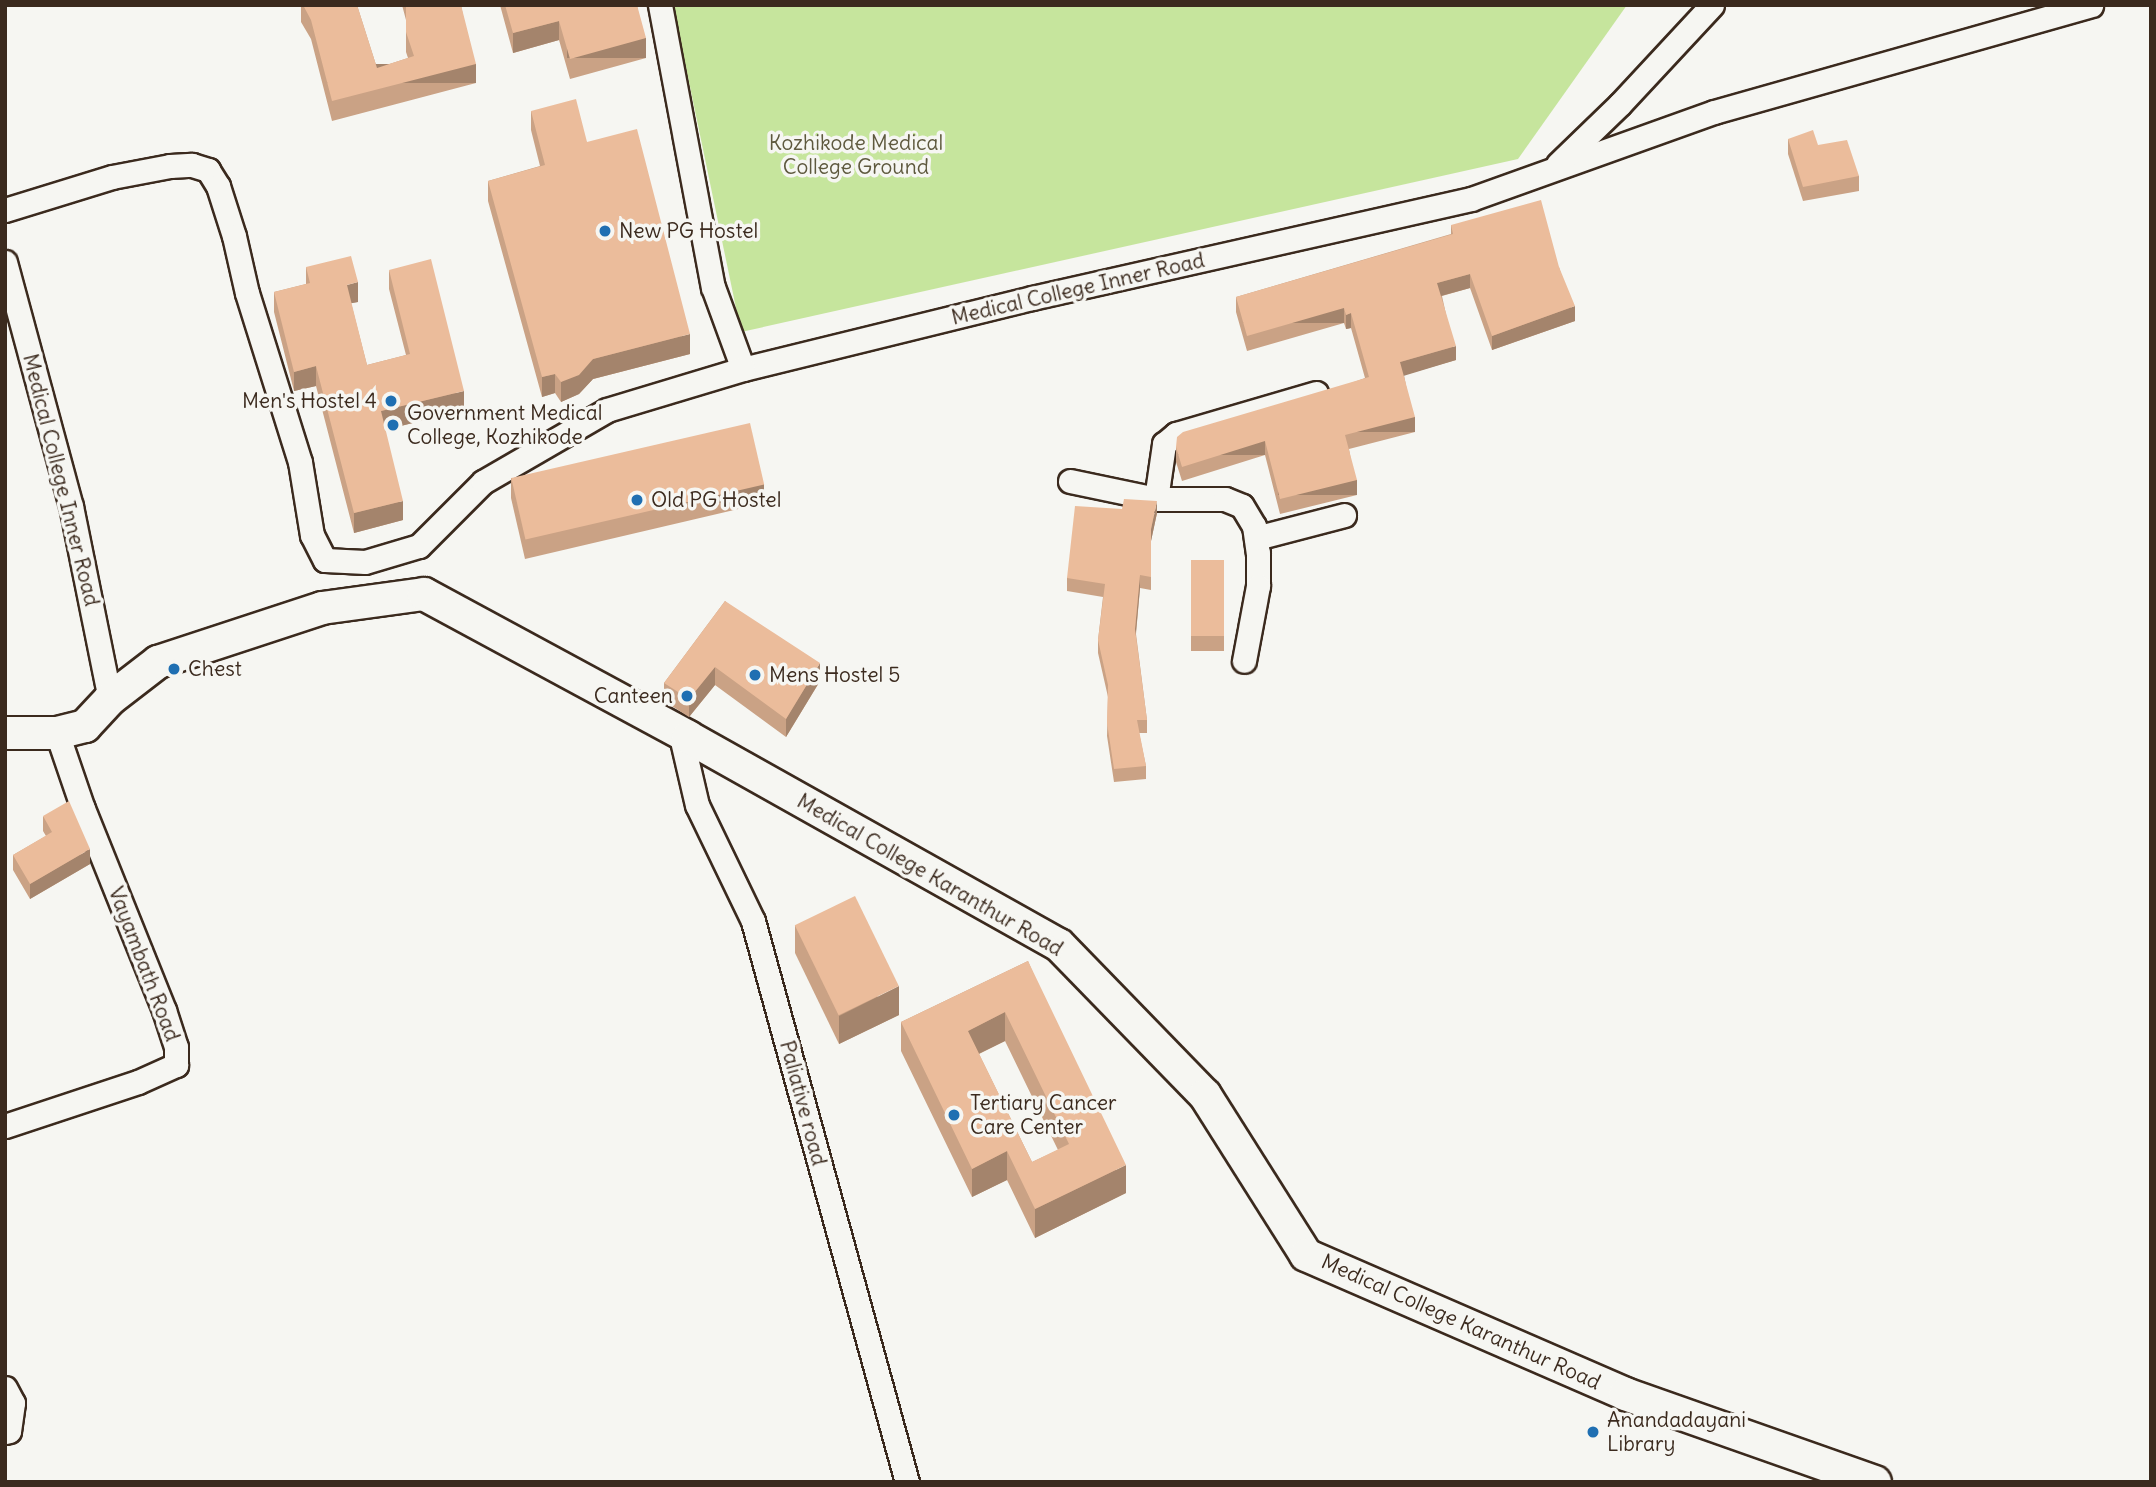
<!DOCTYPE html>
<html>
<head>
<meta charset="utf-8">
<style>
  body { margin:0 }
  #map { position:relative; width:2156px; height:1487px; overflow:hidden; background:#f6f6f2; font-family:Delius,sans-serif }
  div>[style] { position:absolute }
  .green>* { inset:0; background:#c6e59d }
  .roads { filter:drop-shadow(2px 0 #3b2a1e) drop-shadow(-2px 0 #3b2a1e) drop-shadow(0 2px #3b2a1e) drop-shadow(0 -2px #3b2a1e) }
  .minor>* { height:23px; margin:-11.5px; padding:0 11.5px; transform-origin:11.5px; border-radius:11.5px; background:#f6f6f2 }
  .secondary>* { height:32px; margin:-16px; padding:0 16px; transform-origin:16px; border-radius:16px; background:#f6f6f2 }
  .wall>* { inset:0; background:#caa285; transform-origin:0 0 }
  .shaded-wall>* { inset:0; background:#a4846c; transform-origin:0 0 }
  .building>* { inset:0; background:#ebbc9b; transform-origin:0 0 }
  .dots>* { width:19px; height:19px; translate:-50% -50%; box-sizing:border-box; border:4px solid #f6f6f2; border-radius:50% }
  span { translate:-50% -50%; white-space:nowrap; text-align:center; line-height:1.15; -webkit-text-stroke:7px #f6f6f2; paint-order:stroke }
  .park-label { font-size:21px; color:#5e593e }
  .poi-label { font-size:21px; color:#3b2a1e }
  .left { translate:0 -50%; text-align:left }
  .right { translate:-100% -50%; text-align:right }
  .street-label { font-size:21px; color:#3b2a1e }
  .frame { position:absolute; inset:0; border:7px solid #3b2a1e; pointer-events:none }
</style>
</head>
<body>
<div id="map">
  <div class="green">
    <div style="clip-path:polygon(673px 5px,1627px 5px,1518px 159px,741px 332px)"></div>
  </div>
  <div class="roads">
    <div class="minor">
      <div style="left:660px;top:5px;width:287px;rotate:79.4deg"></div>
      <div style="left:713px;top:287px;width:87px;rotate:69.9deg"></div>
      <div style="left:743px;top:369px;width:298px;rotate:-13.8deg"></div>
      <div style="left:1032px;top:298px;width:450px;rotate:-12.7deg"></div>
      <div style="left:1471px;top:199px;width:258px;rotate:-19.7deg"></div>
      <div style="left:1714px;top:112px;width:392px;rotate:-15.8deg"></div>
      <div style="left:1558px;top:164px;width:86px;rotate:-44.1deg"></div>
      <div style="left:1620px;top:104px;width:135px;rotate:-47.1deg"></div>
      <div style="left:5px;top:210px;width:112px;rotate:-17.1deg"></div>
      <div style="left:112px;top:177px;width:59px;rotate:-10.7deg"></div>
      <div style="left:170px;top:166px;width:22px;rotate:-3deg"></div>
      <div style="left:192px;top:165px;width:17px;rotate:17deg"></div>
      <div style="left:208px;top:170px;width:19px;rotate:58deg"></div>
      <div style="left:218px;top:186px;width:52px;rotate:72.3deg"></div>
      <div style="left:234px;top:236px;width:58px;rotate:77.2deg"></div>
      <div style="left:247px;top:293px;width:177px;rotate:72.6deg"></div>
      <div style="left:300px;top:462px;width:74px;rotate:80.7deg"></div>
      <div style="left:312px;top:535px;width:28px;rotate:63deg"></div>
      <div style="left:325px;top:560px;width:40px;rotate:2.9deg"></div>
      <div style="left:365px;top:562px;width:56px;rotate:-16.5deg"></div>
      <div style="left:419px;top:546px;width:91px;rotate:-45deg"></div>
      <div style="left:483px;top:482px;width:143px;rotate:-30.1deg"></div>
      <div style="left:607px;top:410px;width:142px;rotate:-16.8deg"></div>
      <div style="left:5px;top:262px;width:253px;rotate:74.9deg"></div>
      <div style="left:71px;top:506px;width:197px;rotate:78.6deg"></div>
      <div style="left:1070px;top:481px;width:88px;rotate:11.8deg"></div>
      <div style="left:1156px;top:499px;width:69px"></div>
      <div style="left:1225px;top:499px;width:18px;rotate:22deg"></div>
      <div style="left:1242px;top:506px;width:23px;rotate:59deg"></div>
      <div style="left:1254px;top:526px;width:27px;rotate:82deg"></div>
      <div style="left:1258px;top:553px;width:33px;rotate:90deg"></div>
      <div style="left:1258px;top:586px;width:76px;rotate:100.6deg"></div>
      <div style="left:1156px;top:499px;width:56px;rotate:-81.7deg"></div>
      <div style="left:1164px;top:444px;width:16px;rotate:-40deg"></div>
      <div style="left:1176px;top:434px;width:146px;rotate:-16.3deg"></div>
      <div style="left:1256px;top:538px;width:91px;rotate:-14.6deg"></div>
      <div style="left:680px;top:732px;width:75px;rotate:76.9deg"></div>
      <div style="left:697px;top:805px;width:129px;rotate:64.2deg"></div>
      <div style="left:753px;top:921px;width:582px;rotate:74.65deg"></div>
      <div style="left:5px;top:1126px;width:140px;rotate:-18.3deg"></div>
      <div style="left:138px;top:1082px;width:42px;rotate:-24.1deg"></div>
      <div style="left:176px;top:1065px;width:18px;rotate:-90deg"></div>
      <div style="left:176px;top:1047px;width:39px;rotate:-108deg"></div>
      <div style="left:164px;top:1010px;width:217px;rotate:-111.9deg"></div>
      <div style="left:83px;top:809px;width:80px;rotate:-108.9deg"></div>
      <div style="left:5px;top:1388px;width:17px;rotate:62deg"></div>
      <div style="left:13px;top:1403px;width:28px;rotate:98deg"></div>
      <div style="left:9px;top:1431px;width:4px;rotate:166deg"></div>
    </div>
    <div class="secondary">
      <div style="left:5px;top:733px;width:52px"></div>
      <div style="left:57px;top:733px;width:29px;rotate:-14deg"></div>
      <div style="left:85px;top:726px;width:37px;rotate:-47deg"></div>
      <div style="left:110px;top:699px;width:61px;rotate:-37.6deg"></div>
      <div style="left:158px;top:662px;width:173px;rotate:-18.2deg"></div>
      <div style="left:322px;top:608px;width:103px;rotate:-7.8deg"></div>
      <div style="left:424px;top:594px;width:300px;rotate:28.4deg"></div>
      <div style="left:688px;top:737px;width:425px;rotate:29.3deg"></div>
      <div style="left:1059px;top:945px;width:209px;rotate:45.8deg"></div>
      <div style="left:1205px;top:1095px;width:189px;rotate:57.7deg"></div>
      <div style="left:1306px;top:1255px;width:348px;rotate:23.5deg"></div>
      <div style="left:1625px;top:1394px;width:265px;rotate:19.4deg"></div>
    </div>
  </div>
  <div class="wall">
    <div style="clip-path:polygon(301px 5px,357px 5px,377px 68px,408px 58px,406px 52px,406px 20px,402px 5px,461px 5px,476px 83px,332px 121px,311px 39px,301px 22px)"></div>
    <div style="clip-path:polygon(500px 5px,637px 5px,646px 58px,570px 79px,559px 40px,513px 53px)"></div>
    <div style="clip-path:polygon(531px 111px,587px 142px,690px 354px,593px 379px,579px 394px,561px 402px,555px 393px,542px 397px,488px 201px,488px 181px,540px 166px,531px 130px)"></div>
    <div style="clip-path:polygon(1788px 139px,1859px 176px,1859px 191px,1803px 201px,1788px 154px)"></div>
    <div style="clip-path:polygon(1451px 225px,1559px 267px,1575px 321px,1492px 350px,1470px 288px,1442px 296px,1456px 360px,1404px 375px,1415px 432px,1349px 449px,1357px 495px,1280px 514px,1265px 455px,1182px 481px,1176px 462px,1176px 447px,1365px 378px,1351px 328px,1346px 329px,1344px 323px,1247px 351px,1236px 312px,1236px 297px,1451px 234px)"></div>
    <div style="clip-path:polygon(306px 267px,358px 302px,351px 303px,367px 365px,406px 355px,389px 289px,389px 270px,464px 410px,385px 430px,403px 520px,354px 533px,316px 386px,294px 391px,274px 312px,274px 292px,306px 284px)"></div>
    <div style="clip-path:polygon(511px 478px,764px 503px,525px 559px,511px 498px)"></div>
    <div style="clip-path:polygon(1157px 513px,1151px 541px,1151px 590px,1140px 588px,1136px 634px,1147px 720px,1147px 733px,1139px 733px,1146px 766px,1146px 779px,1114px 782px,1107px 736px,1108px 697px,1098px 653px,1098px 640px,1103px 597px,1067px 591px,1067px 578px)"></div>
    <div style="left:1191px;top:560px;width:33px;height:91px"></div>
    <div style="clip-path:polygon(725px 601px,820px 681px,786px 737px,715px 685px,689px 717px,664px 701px,664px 683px)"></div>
    <div style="clip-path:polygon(43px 816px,90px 864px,30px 899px,13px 870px,13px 855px,46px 836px,43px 831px)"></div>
    <div style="clip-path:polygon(795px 925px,899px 1015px,839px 1044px,795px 953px)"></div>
    <div style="clip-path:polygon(evenodd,1028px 961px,1126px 1193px,1035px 1238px,1007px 1180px,972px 1197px,901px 1051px,901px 1022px,1028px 961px,1005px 1041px,1058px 1150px,1032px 1162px,979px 1054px,1005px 1041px)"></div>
  </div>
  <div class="shaded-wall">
    <div style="clip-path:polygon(559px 21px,559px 40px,513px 53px,513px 33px)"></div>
    <div style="left:646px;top:38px;width:20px;height:79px;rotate:90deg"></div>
    <div style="left:476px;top:64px;width:19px;height:149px;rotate:90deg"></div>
    <div style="clip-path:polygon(1470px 274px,1470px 288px,1437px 297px,1437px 283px)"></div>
    <div style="clip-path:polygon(358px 282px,358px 302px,347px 304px,347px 285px)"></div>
    <div style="clip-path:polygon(1575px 306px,1575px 321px,1492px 350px,1492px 336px)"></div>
    <div style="left:1344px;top:308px;width:15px;height:101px;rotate:90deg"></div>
    <div style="clip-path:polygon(1351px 313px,1351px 328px,1346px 329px,1346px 315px)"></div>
    <div style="clip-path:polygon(690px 334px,690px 354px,593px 379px,579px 394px,561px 402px,561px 382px,593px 359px)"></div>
    <div style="clip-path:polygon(1456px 346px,1456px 360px,1400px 377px,1400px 362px)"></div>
    <div style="clip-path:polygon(316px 366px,316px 386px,294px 391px,294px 372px)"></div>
    <div style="clip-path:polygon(555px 374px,555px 393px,542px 397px,542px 377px)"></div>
    <div style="clip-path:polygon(464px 391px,464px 410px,381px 431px,381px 411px)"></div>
    <div style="left:1415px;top:417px;width:15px;height:72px;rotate:90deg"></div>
    <div style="left:1265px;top:441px;width:14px;height:87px;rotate:90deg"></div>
    <div style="left:1357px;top:480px;width:15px;height:79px;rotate:90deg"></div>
    <div style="left:764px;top:484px;width:19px;height:245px;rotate:90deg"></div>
    <div style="clip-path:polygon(403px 501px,403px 520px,354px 533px,354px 513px)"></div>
    <div style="clip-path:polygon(1157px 501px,1157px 513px,1151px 541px,1151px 590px,1151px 529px)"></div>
    <div style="clip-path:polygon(1140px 575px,1140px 588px,1135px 642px,1135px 629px)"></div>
    <div style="clip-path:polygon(820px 663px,820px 681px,786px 737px,786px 719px)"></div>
    <div style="clip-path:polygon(715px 667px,715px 685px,689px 717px,689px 699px)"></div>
    <div style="clip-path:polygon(90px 849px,90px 864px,30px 899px,30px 884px)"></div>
    <div style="clip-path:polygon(899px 986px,899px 1015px,839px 1044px,839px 1016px)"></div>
    <div style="clip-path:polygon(1005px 1012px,1005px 1041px,968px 1059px,968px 1031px)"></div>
    <div style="clip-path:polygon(1007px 1151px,1007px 1180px,972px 1197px,972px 1169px)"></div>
    <div style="clip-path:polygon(1126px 1165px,1126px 1193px,1035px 1238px,1035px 1209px)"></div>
  </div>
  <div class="building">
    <div style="clip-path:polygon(303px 5px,357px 5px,377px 68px,414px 56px,406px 32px,406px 5px,461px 5px,476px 64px,332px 101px,311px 20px)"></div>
    <div style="clip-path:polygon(505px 5px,637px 5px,646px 38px,570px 59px,559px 21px,513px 33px)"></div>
    <div style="clip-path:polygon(576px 99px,587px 142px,637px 129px,690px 334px,593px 359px,579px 375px,561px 382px,555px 374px,542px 377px,488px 181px,545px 165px,531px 111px)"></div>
    <div style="clip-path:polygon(1813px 130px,1818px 145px,1847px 140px,1859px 176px,1803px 187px,1788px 139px)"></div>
    <div style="clip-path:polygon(1541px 200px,1559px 267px,1575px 306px,1492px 336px,1470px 274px,1437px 283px,1456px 346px,1400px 362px,1415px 417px,1345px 435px,1357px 480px,1280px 499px,1265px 441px,1182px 467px,1176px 447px,1177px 437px,1183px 432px,1369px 377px,1351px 313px,1346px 315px,1344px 308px,1247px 336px,1236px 297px,1453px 234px,1451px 225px)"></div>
    <div style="clip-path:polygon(351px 256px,358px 282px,347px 285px,367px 365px,410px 354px,389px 270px,431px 259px,464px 391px,381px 411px,403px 501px,354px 513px,316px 366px,294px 372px,274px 292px,310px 283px,306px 267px)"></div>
    <div style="left:750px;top:423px;width:63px;height:245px;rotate:77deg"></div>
    <div style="clip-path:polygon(1124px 499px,1157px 501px,1151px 529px,1151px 577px,1140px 575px,1135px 629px,1147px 720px,1137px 720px,1146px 766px,1114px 769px,1107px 723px,1108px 685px,1098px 640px,1105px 584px,1067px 578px,1075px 506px,1122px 509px)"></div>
    <div style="left:1191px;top:560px;width:33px;height:76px"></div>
    <div style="clip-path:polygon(725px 601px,820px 663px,786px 719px,715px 667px,689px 699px,664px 683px)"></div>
    <div style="clip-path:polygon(69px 801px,90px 849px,30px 884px,13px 855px,52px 832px,43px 816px)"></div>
    <div style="left:855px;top:896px;width:100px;height:67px;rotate:64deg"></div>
    <div style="clip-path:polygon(evenodd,1028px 961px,1126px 1165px,1035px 1209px,1007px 1151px,972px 1169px,901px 1022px,1028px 961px,1005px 1012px,1069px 1144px,1032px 1162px,968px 1031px,1005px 1012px)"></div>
  </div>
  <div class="dots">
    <div style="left:605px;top:231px;background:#1f6fb2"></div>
    <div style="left:391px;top:401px;background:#1f6fb2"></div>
    <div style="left:393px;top:425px;background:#1f6fb2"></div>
    <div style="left:637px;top:500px;background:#1f6fb2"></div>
    <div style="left:174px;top:669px;background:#1f6fb2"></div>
    <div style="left:755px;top:675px;background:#1f6fb2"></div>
    <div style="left:687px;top:696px;background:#1f6fb2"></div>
    <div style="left:954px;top:1115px;background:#1f6fb2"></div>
    <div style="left:1593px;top:1432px;background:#1f6fb2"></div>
  </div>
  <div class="park-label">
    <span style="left:856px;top:155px">Kozhikode Medical<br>College Ground</span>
  </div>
  <div class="poi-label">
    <span class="left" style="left:619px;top:231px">New PG Hostel</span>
    <span class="right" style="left:377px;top:401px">Men's Hostel 4</span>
    <span class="left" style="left:407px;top:425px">Government Medical<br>College, Kozhikode</span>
    <span class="left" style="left:651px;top:500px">Old PG Hostel</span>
    <span class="left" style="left:188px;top:669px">Chest</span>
    <span class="left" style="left:769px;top:675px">Mens Hostel 5</span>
    <span class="right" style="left:673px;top:696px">Canteen</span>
    <span class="left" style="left:970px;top:1115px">Tertiary Cancer<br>Care Center</span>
    <span class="left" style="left:1607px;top:1432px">Anandadayani<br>Library</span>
  </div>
  <div class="street-label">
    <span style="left:1078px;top:289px;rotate:-13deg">Medical College Inner Road</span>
    <span style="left:61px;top:480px;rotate:76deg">Medical College Inner Road</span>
    <span style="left:930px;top:875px;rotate:30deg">Medical College Karanthur Road</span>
    <span style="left:144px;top:964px;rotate:69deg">Vayambath Road</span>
    <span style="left:803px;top:1103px;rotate:75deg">Paliative road</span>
    <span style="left:1461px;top:1322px;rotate:24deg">Medical College Karanthur Road</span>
  </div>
  <div class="frame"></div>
</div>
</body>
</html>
